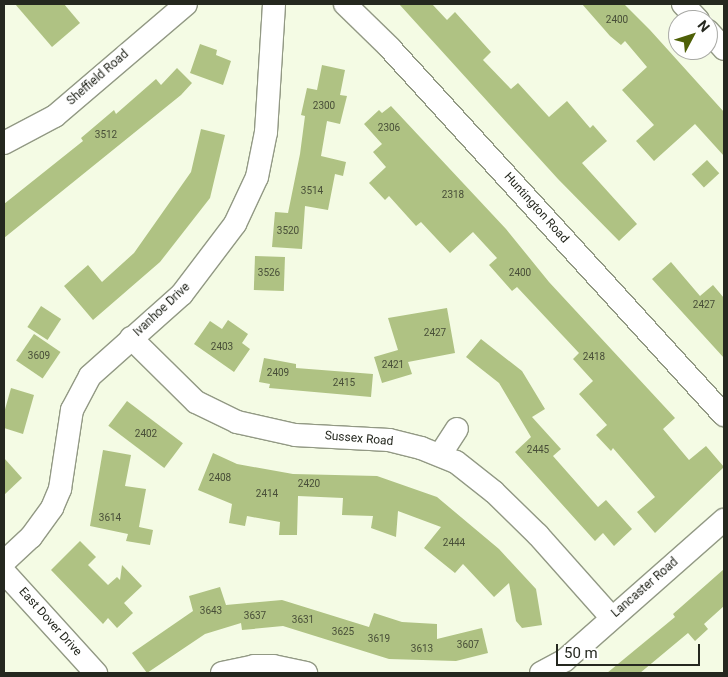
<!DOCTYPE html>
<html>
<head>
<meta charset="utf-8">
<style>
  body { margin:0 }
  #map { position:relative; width:728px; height:677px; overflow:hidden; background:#f4fbe4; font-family:Roboto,sans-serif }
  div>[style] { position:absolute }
  .building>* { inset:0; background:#afc283; transform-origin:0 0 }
  .roads { filter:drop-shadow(1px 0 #929984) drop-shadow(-1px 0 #929984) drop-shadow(0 1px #929984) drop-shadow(0 -1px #929984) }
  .minor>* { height:22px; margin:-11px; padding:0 11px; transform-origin:11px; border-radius:11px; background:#fff }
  span { translate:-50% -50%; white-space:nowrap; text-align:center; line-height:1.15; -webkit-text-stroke:5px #fff; paint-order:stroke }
  .number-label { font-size:10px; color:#484e38 }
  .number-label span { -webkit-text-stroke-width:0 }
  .street-label { font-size:12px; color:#25281f }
  .frame { position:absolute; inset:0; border:5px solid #25281f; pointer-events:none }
  .north { position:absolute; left:668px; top:10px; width:50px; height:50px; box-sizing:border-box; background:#fff; border:1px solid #a8a9a5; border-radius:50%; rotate:50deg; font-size:14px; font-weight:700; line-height:20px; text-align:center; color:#25281f }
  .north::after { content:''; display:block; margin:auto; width:18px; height:22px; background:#4e6007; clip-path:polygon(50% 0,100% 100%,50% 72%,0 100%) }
  .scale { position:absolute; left:556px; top:644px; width:144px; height:22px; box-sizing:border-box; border:2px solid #25281f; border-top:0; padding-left:6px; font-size:15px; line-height:18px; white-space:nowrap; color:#25281f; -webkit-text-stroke:4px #fff; paint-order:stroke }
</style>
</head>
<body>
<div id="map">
  <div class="building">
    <div style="clip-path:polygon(15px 4px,64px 4px,80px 23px,52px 47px)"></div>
    <div style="clip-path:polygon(399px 4px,432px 4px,447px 20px,455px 12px,491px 52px,483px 60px,511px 89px,518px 83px,549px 117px,567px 101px,590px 128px,593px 125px,607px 141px,582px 163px,637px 224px,619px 241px,558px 179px)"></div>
    <div style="clip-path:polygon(582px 4px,624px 4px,650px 30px,724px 112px,724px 156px,695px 124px,654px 161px,636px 141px,654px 125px,622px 90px,647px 67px,625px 41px,621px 45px,610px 36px)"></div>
    <div style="clip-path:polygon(200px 44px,217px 50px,216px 55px,231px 61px,223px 85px,190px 73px)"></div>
    <div style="clip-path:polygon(322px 65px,345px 70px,340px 95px,347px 96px,340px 124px,327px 121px,321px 156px,346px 162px,343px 176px,335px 174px,328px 210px,305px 206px,302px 249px,272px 247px,275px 212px,288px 213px,300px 154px,305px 116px,301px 115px,307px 88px,317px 90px)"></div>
    <div style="clip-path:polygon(177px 68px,192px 83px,181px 95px,4px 238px,4px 204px,83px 141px,81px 138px,114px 110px,116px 114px,156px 79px,161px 85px)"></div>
    <div style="clip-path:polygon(391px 106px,506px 229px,549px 282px,675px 418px,663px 429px,689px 460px,706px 446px,724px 467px,655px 533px,637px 512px,655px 497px,613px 448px,611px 451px,596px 435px,607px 425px,579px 394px,593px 381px,573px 359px,579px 353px,517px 287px,512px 291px,489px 265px,497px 258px,473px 232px,450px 253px,421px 222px,416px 226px,389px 196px,385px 200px,369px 183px,386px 167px,373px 152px,382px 144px,364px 124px,379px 110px,382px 113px)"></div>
    <div style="clip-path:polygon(201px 129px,225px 135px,210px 198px,160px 262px,93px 320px,64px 286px,88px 265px,102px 282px,134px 253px,191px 172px)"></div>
    <div style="left:707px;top:160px;width:18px;height:21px;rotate:47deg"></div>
    <div style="left:255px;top:256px;width:30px;height:34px;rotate:2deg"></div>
    <div style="clip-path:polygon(671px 262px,700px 296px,713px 285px,724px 298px,724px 358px,652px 279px)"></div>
    <div style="left:41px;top:306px;width:24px;height:25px;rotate:33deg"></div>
    <div style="clip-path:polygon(447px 308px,455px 353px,408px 362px,412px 374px,382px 383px,374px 357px,398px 350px,388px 318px)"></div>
    <div style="clip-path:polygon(228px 320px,248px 334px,242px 343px,250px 349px,234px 372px,194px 344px,210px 321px,222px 329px)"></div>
    <div style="left:34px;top:334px;width:32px;height:32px;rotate:34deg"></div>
    <div style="clip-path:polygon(481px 339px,522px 371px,545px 409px,532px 417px,561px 449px,553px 456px,598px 507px,606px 500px,632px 529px,614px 546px,603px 533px,595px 541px,515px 452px,531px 437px,499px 383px,466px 357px)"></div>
    <div style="clip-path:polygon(264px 358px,296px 364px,296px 368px,373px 374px,371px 397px,269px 388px,270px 384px,259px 382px)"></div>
    <div style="clip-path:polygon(11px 388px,34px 395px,23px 434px,4px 428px,4px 413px)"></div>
    <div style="left:127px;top:401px;width:70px;height:31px;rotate:37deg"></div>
    <div style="clip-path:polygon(103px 450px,131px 455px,125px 486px,146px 489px,139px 527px,153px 530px,150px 545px,126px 541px,128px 534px,90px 526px)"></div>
    <div style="clip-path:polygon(213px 453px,237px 464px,293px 474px,377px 476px,437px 497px,499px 549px,536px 589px,542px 625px,522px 628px,516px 621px,509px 583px,494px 597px,463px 564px,455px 573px,424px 548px,441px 527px,398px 511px,396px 537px,371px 528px,373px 516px,342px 515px,343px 498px,298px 496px,297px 535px,279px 535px,280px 522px,247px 516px,245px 526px,229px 523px,232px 504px,198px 490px)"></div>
    <div style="clip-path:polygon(4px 458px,22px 478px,4px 495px)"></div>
    <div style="clip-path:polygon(80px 541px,96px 557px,88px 565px,108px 585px,117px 577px,120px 580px,122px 565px,142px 586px,124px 603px,133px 613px,117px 628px,108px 618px,103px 624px,51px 570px)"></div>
    <div style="clip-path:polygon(724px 569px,724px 606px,704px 624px,708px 629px,695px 641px,688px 633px,640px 673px,607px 673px,675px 617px,673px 614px)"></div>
    <div style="clip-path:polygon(220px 587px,226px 605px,282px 600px,369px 627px,374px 613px,402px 622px,437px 624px,437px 639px,482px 628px,488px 653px,456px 661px,389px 659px,283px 626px,242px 630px,241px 623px,205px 634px,147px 673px,132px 653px,193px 611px,189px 596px)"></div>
  </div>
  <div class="roads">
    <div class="minor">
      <div style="left:345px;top:4px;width:62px;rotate:44.3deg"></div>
      <div style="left:389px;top:47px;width:498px;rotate:47.7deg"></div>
      <div style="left:683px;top:4px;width:22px;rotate:47deg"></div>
      <div style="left:708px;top:31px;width:24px;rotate:48deg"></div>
      <div style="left:4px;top:143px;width:58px;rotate:-27.9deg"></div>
      <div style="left:55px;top:116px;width:172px;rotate:-40.5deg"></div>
      <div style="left:131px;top:338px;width:91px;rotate:44.6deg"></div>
      <div style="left:196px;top:402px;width:46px;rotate:26deg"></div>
      <div style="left:237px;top:422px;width:59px;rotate:12.6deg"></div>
      <div style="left:295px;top:435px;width:94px;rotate:3deg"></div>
      <div style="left:389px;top:440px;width:33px;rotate:14deg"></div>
      <div style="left:421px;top:448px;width:38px;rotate:22deg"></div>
      <div style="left:456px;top:462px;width:48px;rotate:38.3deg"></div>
      <div style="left:494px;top:492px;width:62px;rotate:44.3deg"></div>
      <div style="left:538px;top:535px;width:110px;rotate:48.3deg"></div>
      <div style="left:440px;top:455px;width:31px;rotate:-57deg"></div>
      <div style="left:4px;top:562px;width:37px;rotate:-43deg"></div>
      <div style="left:31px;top:537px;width:36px;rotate:-54deg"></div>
      <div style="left:52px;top:508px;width:21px;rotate:-67deg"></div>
      <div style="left:60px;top:489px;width:80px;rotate:-81.4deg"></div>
      <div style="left:72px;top:410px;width:38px;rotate:-62deg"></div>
      <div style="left:90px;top:376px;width:123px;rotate:-41.7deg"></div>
      <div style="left:182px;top:294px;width:88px;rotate:-52.9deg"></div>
      <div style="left:235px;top:224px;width:52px;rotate:-64.9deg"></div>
      <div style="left:257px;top:177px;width:46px;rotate:-78.7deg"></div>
      <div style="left:266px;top:132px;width:128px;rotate:-86.4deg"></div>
      <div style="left:4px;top:572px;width:137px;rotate:47.7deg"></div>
      <div style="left:222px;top:673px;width:33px;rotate:-12deg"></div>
      <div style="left:254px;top:666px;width:19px"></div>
      <div style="left:273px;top:666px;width:34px;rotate:12deg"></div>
      <div style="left:541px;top:673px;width:27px;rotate:-28deg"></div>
      <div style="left:565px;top:660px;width:212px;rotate:-41.4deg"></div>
    </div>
  </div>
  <div class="number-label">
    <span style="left:617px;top:20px">2400</span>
    <span style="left:324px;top:106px">2300</span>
    <span style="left:389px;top:128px">2306</span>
    <span style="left:106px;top:135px">3512</span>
    <span style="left:312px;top:191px">3514</span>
    <span style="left:453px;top:195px">2318</span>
    <span style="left:288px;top:231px">3520</span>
    <span style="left:269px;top:273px">3526</span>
    <span style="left:520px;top:273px">2400</span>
    <span style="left:704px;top:305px">2427</span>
    <span style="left:435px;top:333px">2427</span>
    <span style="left:222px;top:347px">2403</span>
    <span style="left:39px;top:356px">3609</span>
    <span style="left:594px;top:357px">2418</span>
    <span style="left:393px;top:365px">2421</span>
    <span style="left:278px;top:373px">2409</span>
    <span style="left:344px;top:383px">2415</span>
    <span style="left:146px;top:434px">2402</span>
    <span style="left:538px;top:450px">2445</span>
    <span style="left:220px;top:478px">2408</span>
    <span style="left:309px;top:484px">2420</span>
    <span style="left:267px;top:494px">2414</span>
    <span style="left:110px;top:518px">3614</span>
    <span style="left:454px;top:543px">2444</span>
    <span style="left:211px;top:611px">3643</span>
    <span style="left:255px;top:616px">3637</span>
    <span style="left:303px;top:620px">3631</span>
    <span style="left:343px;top:632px">3625</span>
    <span style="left:379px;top:639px">3619</span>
    <span style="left:468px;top:645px">3607</span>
    <span style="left:422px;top:649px">3613</span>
  </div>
  <div class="street-label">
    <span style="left:98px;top:78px;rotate:-41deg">Sheffield Road</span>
    <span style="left:536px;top:208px;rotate:48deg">Huntington Road</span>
    <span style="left:162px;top:310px;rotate:-43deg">Ivanhoe Drive</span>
    <span style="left:359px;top:439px;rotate:5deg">Sussex Road</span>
    <span style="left:645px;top:588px;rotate:-41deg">Lancaster Road</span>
    <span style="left:50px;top:622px;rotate:48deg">East Dover Drive</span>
  </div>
  <div class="frame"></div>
  <div class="north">N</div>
  <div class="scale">50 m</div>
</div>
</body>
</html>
